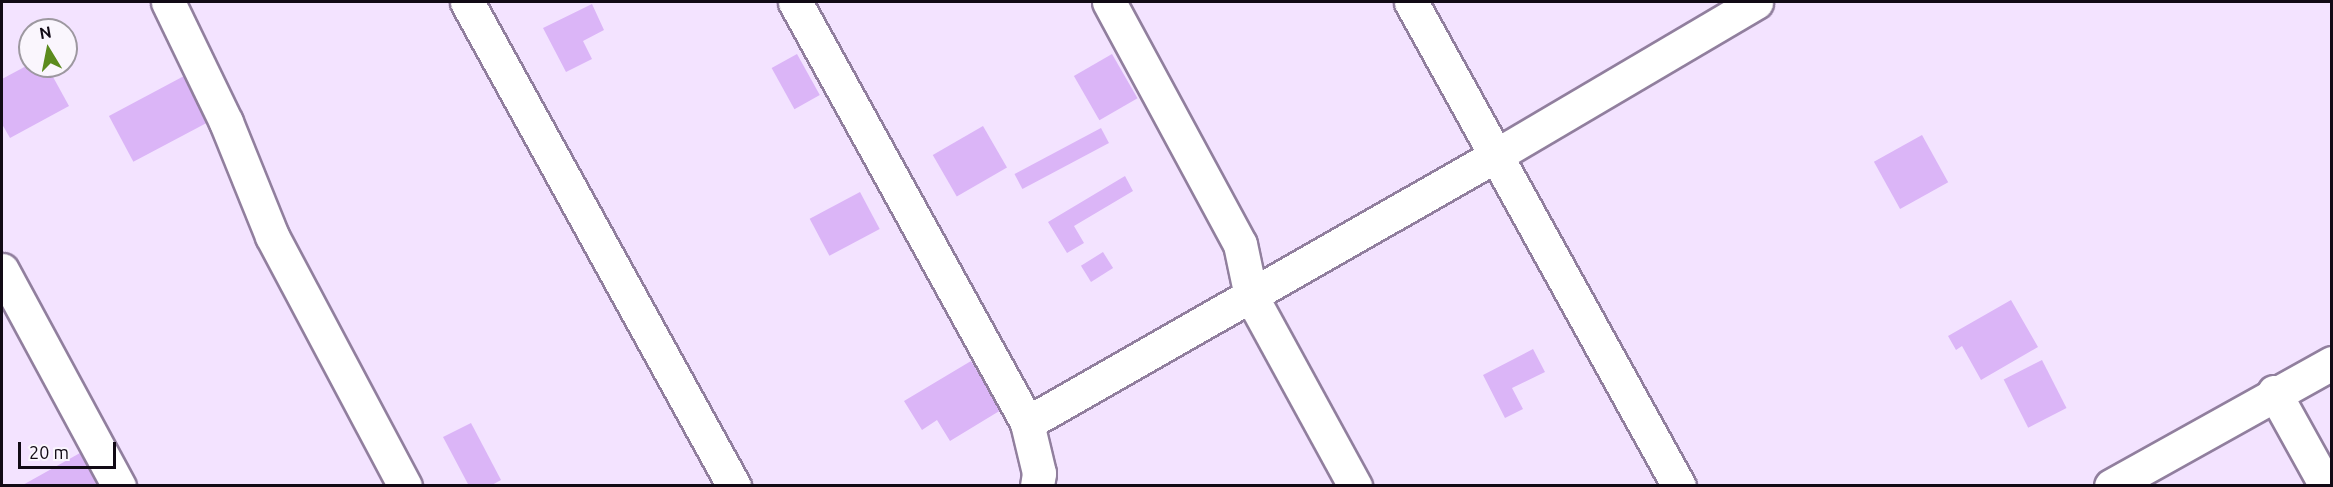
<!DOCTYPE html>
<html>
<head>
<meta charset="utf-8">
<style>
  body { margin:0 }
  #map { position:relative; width:2333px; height:487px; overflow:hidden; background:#f3e3ff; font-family:Ubuntu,sans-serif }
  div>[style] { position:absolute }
  .building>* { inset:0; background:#dbb5f7; transform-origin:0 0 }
  .roads { filter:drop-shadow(2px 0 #917f9e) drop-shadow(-2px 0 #917f9e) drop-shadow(0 2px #917f9e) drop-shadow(0 -2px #917f9e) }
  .minor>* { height:33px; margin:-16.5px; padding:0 16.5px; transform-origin:16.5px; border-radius:16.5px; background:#fff }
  span { translate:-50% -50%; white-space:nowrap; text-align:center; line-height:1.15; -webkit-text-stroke:4.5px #faf6fd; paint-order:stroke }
  .frame { position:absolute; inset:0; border:3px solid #110a15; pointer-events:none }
  .north { position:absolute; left:18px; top:18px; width:60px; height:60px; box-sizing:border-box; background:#faf6fd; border:2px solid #9d98a0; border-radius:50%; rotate:350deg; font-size:16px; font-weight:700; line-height:24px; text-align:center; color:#110a15 }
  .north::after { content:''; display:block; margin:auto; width:21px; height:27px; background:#5c8b1e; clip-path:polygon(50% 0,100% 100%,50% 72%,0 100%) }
  .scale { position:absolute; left:18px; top:442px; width:98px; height:27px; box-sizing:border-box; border:3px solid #110a15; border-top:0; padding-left:8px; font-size:18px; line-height:21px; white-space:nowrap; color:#110a15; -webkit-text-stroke:4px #faf6fd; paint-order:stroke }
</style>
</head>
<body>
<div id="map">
  <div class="building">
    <div style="clip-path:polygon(592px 4px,604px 30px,583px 41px,592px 59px,566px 72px,543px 28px)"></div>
    <div style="left:797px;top:54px;width:47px;height:29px;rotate:61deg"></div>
    <div style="left:1112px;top:54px;width:51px;height:44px;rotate:60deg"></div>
    <div style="clip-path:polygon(30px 64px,47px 66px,69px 106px,10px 138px,2px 124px,2px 79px)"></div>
    <div style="left:184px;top:76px;width:52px;height:85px;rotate:62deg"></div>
    <div style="left:983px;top:126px;width:48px;height:58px;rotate:60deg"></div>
    <div style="left:1101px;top:128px;width:17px;height:98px;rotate:62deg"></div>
    <div style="left:1922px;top:135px;width:54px;height:55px;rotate:61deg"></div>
    <div style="clip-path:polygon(1125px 176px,1133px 191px,1074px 226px,1084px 243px,1067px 253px,1048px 222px)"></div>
    <div style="left:860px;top:192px;width:42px;height:57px;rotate:62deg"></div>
    <div style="left:1103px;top:252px;width:19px;height:26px;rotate:58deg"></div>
    <div style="clip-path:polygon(2011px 300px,2038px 347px,1981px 380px,1962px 346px,1956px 350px,1948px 336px)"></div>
    <div style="clip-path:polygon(1533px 349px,1545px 372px,1512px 388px,1523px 409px,1505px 418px,1483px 375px)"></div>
    <div style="left:2042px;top:360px;width:54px;height:43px;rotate:63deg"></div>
    <div style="clip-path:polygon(971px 361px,1001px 410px,950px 441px,937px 420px,922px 430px,904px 401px)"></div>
    <div style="clip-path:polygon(471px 423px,501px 480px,490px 486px,469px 486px,443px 437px)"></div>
    <div style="clip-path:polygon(80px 453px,98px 486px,21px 486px)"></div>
  </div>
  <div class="roads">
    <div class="minor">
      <div style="left:168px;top:2px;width:133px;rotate:64.2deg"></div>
      <div style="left:226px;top:122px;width:123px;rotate:68deg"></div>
      <div style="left:272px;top:236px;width:283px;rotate:62deg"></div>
      <div style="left:467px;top:2px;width:553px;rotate:61.12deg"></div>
      <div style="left:795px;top:2px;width:481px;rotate:61.1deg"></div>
      <div style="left:1109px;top:2px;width:275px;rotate:61.6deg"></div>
      <div style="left:1240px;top:244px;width:53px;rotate:78.1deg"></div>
      <div style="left:1251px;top:296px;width:217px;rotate:61.3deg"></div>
      <div style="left:1411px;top:2px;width:553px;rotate:61.03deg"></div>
      <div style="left:2px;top:270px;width:246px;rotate:61.6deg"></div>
      <div style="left:2274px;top:392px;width:107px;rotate:61deg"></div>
      <div style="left:1037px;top:486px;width:13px;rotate:-81deg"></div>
      <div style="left:1039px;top:473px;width:51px;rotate:-103.5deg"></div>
      <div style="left:1027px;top:423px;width:539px;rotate:-29.71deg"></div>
      <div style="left:1495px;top:156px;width:303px;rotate:-30.5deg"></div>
      <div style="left:2111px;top:486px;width:253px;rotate:-29.1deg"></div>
    </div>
  </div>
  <div class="frame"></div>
  <div class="north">N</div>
  <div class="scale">20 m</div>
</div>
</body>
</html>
